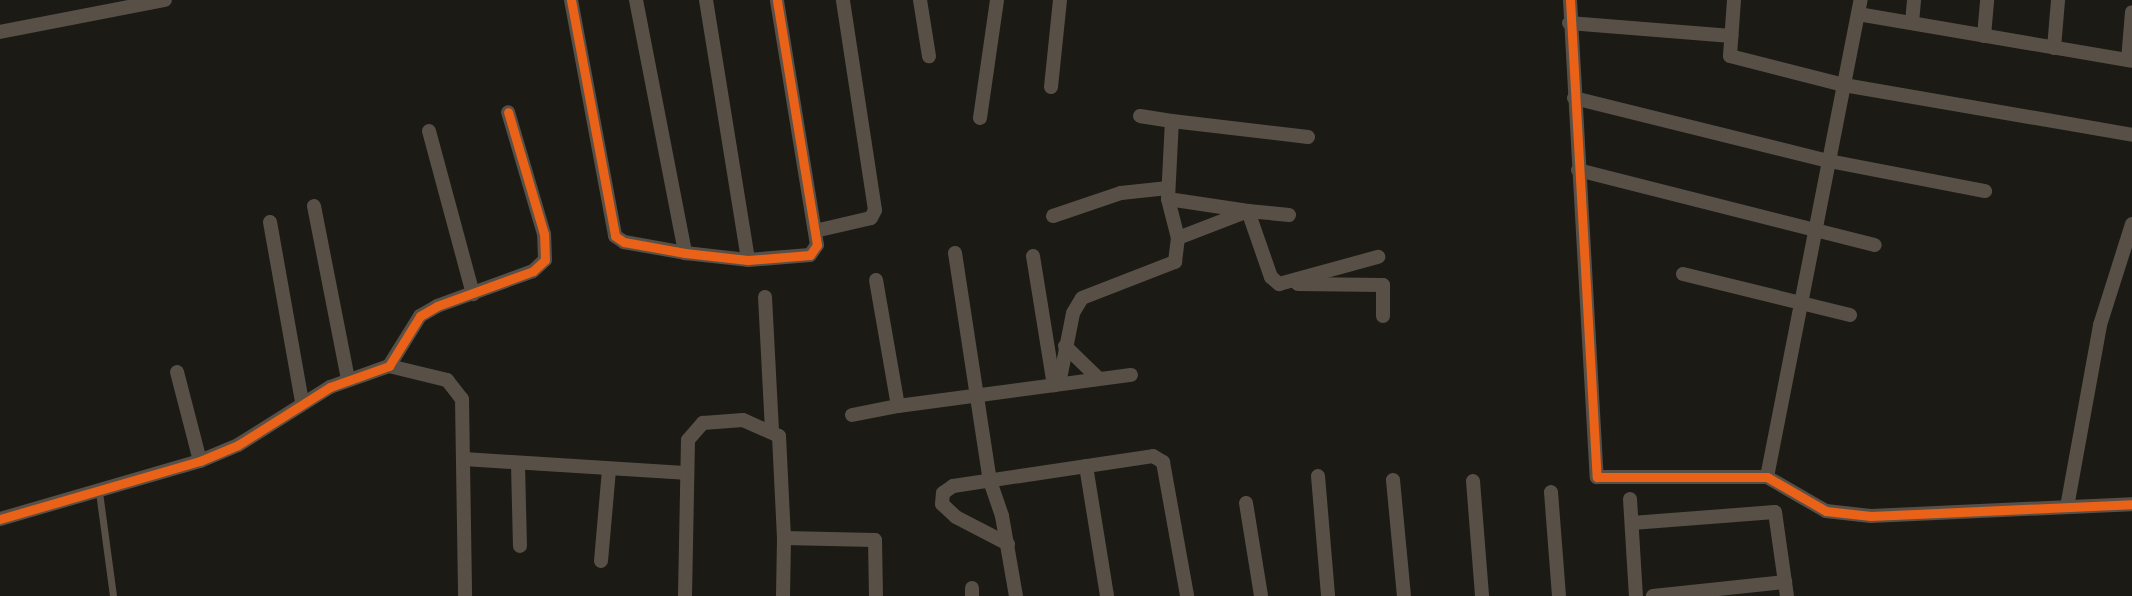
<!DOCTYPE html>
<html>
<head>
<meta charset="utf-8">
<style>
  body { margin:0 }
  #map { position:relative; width:2132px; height:596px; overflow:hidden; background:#1c1a15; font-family:Barlow,sans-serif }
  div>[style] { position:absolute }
  .lane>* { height:7px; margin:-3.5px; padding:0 3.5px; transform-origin:3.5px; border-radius:3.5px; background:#585047 }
  .street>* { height:14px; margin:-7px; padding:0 7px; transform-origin:7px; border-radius:7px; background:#585047 }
  .cycleway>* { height:9px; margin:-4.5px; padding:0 4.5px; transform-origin:4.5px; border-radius:4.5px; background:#ea6118 }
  span { translate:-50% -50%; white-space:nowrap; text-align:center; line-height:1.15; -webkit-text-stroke:5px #080604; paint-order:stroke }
</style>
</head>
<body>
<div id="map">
  <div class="lane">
    <div style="left:99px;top:492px;width:105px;rotate:82.3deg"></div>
  </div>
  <div class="street">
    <div style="left:571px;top:0;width:240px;rotate:79.4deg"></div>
    <div style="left:615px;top:236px;width:11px;rotate:34deg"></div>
    <div style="left:624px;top:242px;width:62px;rotate:10.2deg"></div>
    <div style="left:685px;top:253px;width:63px;rotate:6.3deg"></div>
    <div style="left:748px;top:260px;width:62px;rotate:-4.6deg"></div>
    <div style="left:810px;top:255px;width:12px;rotate:-55deg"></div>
    <div style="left:817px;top:245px;width:248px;rotate:-99.3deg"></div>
    <div style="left:636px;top:0;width:258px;rotate:79deg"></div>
    <div style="left:706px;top:0;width:263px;rotate:80.8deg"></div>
    <div style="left:920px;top:0;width:57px;rotate:80.9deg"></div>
    <div style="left:1570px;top:0;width:478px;rotate:86.8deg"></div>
    <div style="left:1597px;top:477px;width:170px"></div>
    <div style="left:1767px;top:477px;width:68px;rotate:30deg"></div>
    <div style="left:1826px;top:511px;width:45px;rotate:6.3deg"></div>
    <div style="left:1871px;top:516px;width:261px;rotate:-2.6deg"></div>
    <div style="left:1734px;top:0;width:56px;rotate:94.1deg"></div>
    <div style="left:1730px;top:56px;width:118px;rotate:14.3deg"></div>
    <div style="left:1844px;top:85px;width:292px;rotate:9.8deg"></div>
    <div style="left:1858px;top:14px;width:278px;rotate:9.7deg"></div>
    <div style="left:1569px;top:23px;width:163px;rotate:4.6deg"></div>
    <div style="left:1912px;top:23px;width:23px;rotate:-85deg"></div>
    <div style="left:0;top:32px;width:168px;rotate:-11deg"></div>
    <div style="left:1984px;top:36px;width:36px;rotate:-85deg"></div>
    <div style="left:2054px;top:48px;width:48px;rotate:-85.2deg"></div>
    <div style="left:2128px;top:60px;width:48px;rotate:-85.2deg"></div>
    <div style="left:1051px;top:87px;width:87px;rotate:-84.1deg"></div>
    <div style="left:1574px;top:98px;width:263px;rotate:13.9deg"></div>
    <div style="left:1829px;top:161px;width:159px;rotate:10.9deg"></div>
    <div style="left:1140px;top:116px;width:32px;rotate:9deg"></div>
    <div style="left:980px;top:118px;width:119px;rotate:-81.8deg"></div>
    <div style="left:429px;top:131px;width:169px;rotate:74.9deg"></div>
    <div style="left:1578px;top:170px;width:306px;rotate:14.2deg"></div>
    <div style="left:1168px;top:199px;width:81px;rotate:8.5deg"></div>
    <div style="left:1248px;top:211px;width:75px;rotate:158.9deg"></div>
    <div style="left:314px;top:206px;width:176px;rotate:78.9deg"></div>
    <div style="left:1289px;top:215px;width:41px;rotate:-174.4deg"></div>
    <div style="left:1248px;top:211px;width:70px;rotate:70.8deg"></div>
    <div style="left:1271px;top:277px;width:11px;rotate:41deg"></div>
    <div style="left:1279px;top:284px;width:103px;rotate:-15.3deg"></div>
    <div style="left:1053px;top:216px;width:72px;rotate:-18.7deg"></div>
    <div style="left:1121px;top:193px;width:47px;rotate:-6.1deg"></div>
    <div style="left:270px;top:222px;width:183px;rotate:79.9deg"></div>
    <div style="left:815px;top:231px;width:57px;rotate:-13.1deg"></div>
    <div style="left:871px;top:218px;width:9px;rotate:-63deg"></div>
    <div style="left:875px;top:210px;width:212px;rotate:-98.7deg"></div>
    <div style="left:955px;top:253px;width:231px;rotate:81.3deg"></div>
    <div style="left:990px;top:481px;width:37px;rotate:71deg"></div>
    <div style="left:1002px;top:516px;width:81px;rotate:80.1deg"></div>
    <div style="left:1033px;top:256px;width:131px;rotate:80.8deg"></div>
    <div style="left:1683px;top:274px;width:172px;rotate:13.8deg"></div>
    <div style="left:876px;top:280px;width:128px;rotate:80.1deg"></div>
    <div style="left:898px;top:406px;width:235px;rotate:-7.6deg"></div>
    <div style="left:1298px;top:284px;width:85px;rotate:0.7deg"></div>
    <div style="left:1383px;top:285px;width:31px;rotate:90deg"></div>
    <div style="left:765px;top:297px;width:133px;rotate:87deg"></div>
    <div style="left:1065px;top:346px;width:46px;rotate:44.1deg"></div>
    <div style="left:389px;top:366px;width:60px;rotate:13.6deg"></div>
    <div style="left:447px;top:380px;width:24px;rotate:52deg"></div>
    <div style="left:462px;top:399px;width:197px;rotate:89.1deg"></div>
    <div style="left:177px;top:372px;width:92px;rotate:75.5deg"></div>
    <div style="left:1059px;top:384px;width:72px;rotate:-78.8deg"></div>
    <div style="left:1073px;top:313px;width:17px;rotate:-59deg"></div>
    <div style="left:1082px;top:298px;width:100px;rotate:-21.2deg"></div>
    <div style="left:1175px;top:262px;width:24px;rotate:-83deg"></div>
    <div style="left:1178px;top:238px;width:40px;rotate:-104.4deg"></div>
    <div style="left:1168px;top:199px;width:78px;rotate:-87.1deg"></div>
    <div style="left:1172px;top:121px;width:137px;rotate:6.7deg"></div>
    <div style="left:852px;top:415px;width:47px;rotate:-11.1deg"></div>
    <div style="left:464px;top:459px;width:221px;rotate:3.6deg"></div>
    <div style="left:518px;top:465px;width:81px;rotate:88.6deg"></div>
    <div style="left:1086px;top:466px;width:132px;rotate:80.8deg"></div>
    <div style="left:1318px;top:476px;width:120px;rotate:85.2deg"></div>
    <div style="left:1767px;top:477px;width:486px;rotate:-78.9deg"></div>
    <div style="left:1393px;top:480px;width:117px;rotate:84.6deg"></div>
    <div style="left:1473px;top:481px;width:115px;rotate:85.5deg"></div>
    <div style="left:1551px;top:492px;width:104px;rotate:85.6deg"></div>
    <div style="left:1630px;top:499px;width:97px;rotate:86.5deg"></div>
    <div style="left:1246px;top:503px;width:94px;rotate:80.8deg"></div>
    <div style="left:2067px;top:507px;width:185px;rotate:-79.7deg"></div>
    <div style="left:2100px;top:325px;width:106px;rotate:-72.4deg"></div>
    <div style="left:0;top:519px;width:208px;rotate:-16.2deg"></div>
    <div style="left:200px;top:461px;width:41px;rotate:-22.8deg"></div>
    <div style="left:238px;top:445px;width:109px;rotate:-32.2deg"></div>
    <div style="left:330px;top:387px;width:63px;rotate:-19.6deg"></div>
    <div style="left:389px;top:366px;width:59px;rotate:-58.2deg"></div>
    <div style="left:420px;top:316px;width:20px;rotate:-30deg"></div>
    <div style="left:437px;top:306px;width:102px;rotate:-20deg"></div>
    <div style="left:533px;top:271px;width:16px;rotate:-43deg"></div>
    <div style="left:545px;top:260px;width:26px;rotate:-92deg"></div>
    <div style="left:544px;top:234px;width:127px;rotate:-106.4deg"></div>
    <div style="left:1632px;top:523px;width:143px;rotate:-4.4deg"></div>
    <div style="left:1775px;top:512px;width:85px;rotate:81.9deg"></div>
    <div style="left:1008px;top:544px;width:59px;rotate:-152.6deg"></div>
    <div style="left:956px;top:517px;width:19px;rotate:-137deg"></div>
    <div style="left:942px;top:504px;width:11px;rotate:-85deg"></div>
    <div style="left:943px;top:493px;width:12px;rotate:-35deg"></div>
    <div style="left:953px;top:486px;width:202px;rotate:-8.5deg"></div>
    <div style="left:1153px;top:456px;width:12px;rotate:31deg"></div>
    <div style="left:1163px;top:462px;width:136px;rotate:79.8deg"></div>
    <div style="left:601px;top:561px;width:91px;rotate:-85deg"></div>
    <div style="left:972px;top:588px;width:8px;rotate:90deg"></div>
    <div style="left:685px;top:596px;width:156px;rotate:-88.9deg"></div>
    <div style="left:688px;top:440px;width:23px;rotate:-49deg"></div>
    <div style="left:703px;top:423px;width:40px;rotate:-4.3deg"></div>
    <div style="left:743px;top:420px;width:39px;rotate:24deg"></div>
    <div style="left:779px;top:436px;width:102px;rotate:87.2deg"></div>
    <div style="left:783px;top:596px;width:58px;rotate:-89deg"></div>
    <div style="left:784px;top:538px;width:91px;rotate:1.3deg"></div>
    <div style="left:875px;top:540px;width:56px;rotate:89deg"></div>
    <div style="left:1653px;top:596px;width:133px;rotate:-6.1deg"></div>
  </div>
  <div class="cycleway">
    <div style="left:571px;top:0;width:240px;rotate:79.4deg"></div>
    <div style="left:615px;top:236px;width:11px;rotate:34deg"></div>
    <div style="left:624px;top:242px;width:62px;rotate:10.2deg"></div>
    <div style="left:685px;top:253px;width:63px;rotate:6.3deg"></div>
    <div style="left:748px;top:260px;width:62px;rotate:-4.6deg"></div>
    <div style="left:810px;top:255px;width:12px;rotate:-55deg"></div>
    <div style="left:817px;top:245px;width:248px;rotate:-99.3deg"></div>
    <div style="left:1570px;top:0;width:478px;rotate:86.8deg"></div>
    <div style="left:1597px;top:477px;width:170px"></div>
    <div style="left:1767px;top:477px;width:68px;rotate:30deg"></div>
    <div style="left:1826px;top:511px;width:45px;rotate:6.3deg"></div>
    <div style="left:1871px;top:516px;width:261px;rotate:-2.6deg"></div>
    <div style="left:0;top:519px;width:208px;rotate:-16.2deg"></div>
    <div style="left:200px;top:461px;width:41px;rotate:-22.8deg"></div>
    <div style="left:238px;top:445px;width:109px;rotate:-32.2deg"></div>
    <div style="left:330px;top:387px;width:63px;rotate:-19.6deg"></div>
    <div style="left:389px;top:366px;width:59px;rotate:-58.2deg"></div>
    <div style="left:420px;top:316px;width:20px;rotate:-30deg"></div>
    <div style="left:437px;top:306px;width:102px;rotate:-20deg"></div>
    <div style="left:533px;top:271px;width:16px;rotate:-43deg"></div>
    <div style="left:545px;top:260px;width:26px;rotate:-92deg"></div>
    <div style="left:544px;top:234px;width:127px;rotate:-106.4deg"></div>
  </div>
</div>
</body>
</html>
